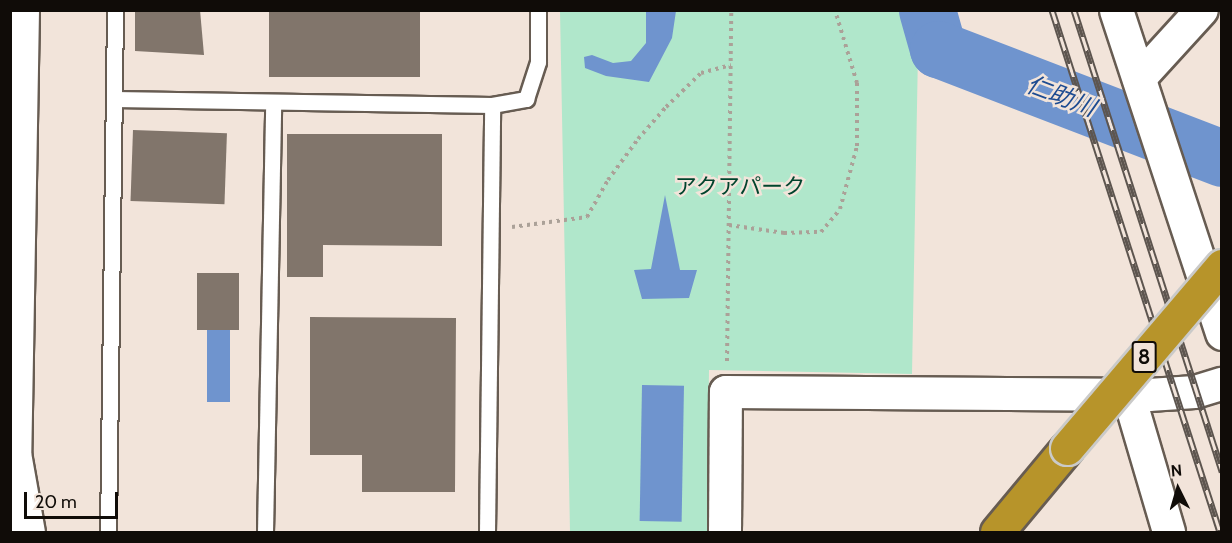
<!DOCTYPE html>
<html>
<head>
<meta charset="utf-8">
<style>
  body { margin:0 }
  #map { position:relative; width:1232px; height:543px; overflow:hidden; background:#f2e4da; font-family:Cabin,"Noto Sans JP",sans-serif }
  div>[style] { position:absolute }
  .green>* { inset:0; background:#b0e7cb }
  .water>* { inset:0; background:#6f94ce; transform-origin:0 0 }
  .river>* { height:57px; margin:-28.5px; padding:0 28.5px; transform-origin:28.5px; border-radius:28.5px; background:#6f94ce }
  .building>* { inset:0; background:#81756b; transform-origin:0 0 }
  .path>* { height:4px; margin-top:-2px; transform-origin:0; background:repeating-linear-gradient(90deg,#aba198 0 3px,transparent 0 7.5px) }
  .roads { filter:drop-shadow(2px 0 #675c52) drop-shadow(-2px 0 #675c52) drop-shadow(0 2px #675c52) drop-shadow(0 -2px #675c52) }
  .lane>* { height:15px; margin:-7.5px; padding:0 7.5px; transform-origin:7.5px; border-radius:7.5px; background:#fff }
  .street>* { height:32px; margin:-16px; padding:0 16px; transform-origin:16px; border-radius:16px; background:#fff }
  .secondary>* { height:33px; margin:-16.5px; padding:0 16.5px; transform-origin:16.5px; border-radius:16.5px; background:#fff }
  .highway>* { height:33px; margin:-16.5px; padding:0 16.5px; transform-origin:16.5px; border-radius:16.5px; background:#b7942a }
  .rail>* { height:7px; margin-top:-3.5px; transform-origin:0; background:repeating-linear-gradient(90deg,#f2e4da 0 14px,#5d554f 0 28px); box-sizing:border-box; border-block:2px solid #5d554f }
  .bridges { filter:drop-shadow(2px 0 #cacac9) drop-shadow(-2px 0 #cacac9) drop-shadow(0 2px #cacac9) drop-shadow(0 -2px #cacac9) }
  .highway-bridge>* { height:33px; margin:-16.5px; padding:0 16.5px; transform-origin:16.5px; border-radius:16.5px; background:#b7942a }
  span { translate:-50% -50%; white-space:nowrap; text-align:center; line-height:1.15; -webkit-text-stroke:5px #f2e4da; paint-order:stroke }
  .shield-label span { padding:2px 4px; background:#f2e4da; border:2px solid; border-radius:4px; -webkit-text-stroke-width:0 }
  .shield-label { font-size:21px; color:#100c08; font-weight:700 }
  .park-label { font-size:22px; color:#00442d }
  .water-label { font-size:24px; color:#1d4b91; font-style:italic }
  .frame { position:absolute; inset:0; border:12px solid #100c08; pointer-events:none }
  .north { position:absolute; left:1148px; top:459px; width:60px; height:60px; -webkit-text-stroke:4px #f2e4da; paint-order:stroke; rotate:355deg; font-size:16px; font-weight:700; line-height:24px; text-align:center; color:#100c08 }
  .north::after { content:''; display:block; margin:auto; width:21px; height:27px; background:#100c08; clip-path:polygon(50% 0,100% 100%,50% 72%,0 100%) }
  .scale { position:absolute; left:24px; top:492px; width:94px; height:27px; box-sizing:border-box; border:3px solid #100c08; border-top:0; padding-left:8px; font-size:18px; line-height:21px; white-space:nowrap; color:#100c08; -webkit-text-stroke:4px #f2e4da; paint-order:stroke }
</style>
</head>
<body>
<div id="map">
  <div class="green">
    <div style="clip-path:polygon(560px 11px,905px 11px,918px 53px,912px 374px,709px 370px,707px 532px,570px 532px)"></div>
  </div>
  <div class="water">
    <div style="clip-path:polygon(646px 11px,676px 11px,672px 38px,649px 82px,606px 76px,585px 68px,584px 57px,592px 55px,613px 63px,631px 61px,646px 43px)"></div>
    <div style="clip-path:polygon(665px 195px,680px 270px,697px 270px,689px 298px,642px 299px,634px 270px,651px 269px)"></div>
    <div style="left:207px;top:330px;width:23px;height:72px"></div>
    <div style="left:642px;top:385px;width:42px;height:136px;rotate:1deg"></div>
  </div>
  <div class="river">
    <div style="left:927px;top:10px;width:41px;rotate:74.2deg"></div>
    <div style="left:938px;top:49px;width:304px;rotate:21deg"></div>
  </div>
  <div class="building">
    <div style="clip-path:polygon(135px 10px,200px 10px,204px 55px,135px 51px)"></div>
    <div style="left:269px;top:10px;width:151px;height:67px"></div>
    <div style="left:133px;top:130px;width:94px;height:71px;rotate:2deg"></div>
    <div style="clip-path:polygon(287px 134px,442px 134px,442px 246px,323px 245px,323px 277px,287px 277px)"></div>
    <div style="left:197px;top:273px;width:42px;height:57px"></div>
    <div style="clip-path:polygon(310px 317px,456px 318px,455px 492px,362px 492px,362px 455px,310px 455px)"></div>
  </div>
  <div class="path">
    <div style="left:729px;top:225px;width:56px;rotate:8.3deg"></div>
    <div style="left:784px;top:233px;width:37px;rotate:-2deg"></div>
    <div style="left:821px;top:232px;width:30px;rotate:-50deg"></div>
    <div style="left:840px;top:209px;width:65px;rotate:-74.9deg"></div>
    <div style="left:857px;top:146px;width:63px;rotate:-90deg"></div>
    <div style="left:857px;top:83px;width:76px;rotate:-106.8deg"></div>
    <div style="left:512px;top:227px;width:76px;rotate:-7.6deg"></div>
    <div style="left:587px;top:217px;width:43px;rotate:-60.4deg"></div>
    <div style="left:608px;top:180px;width:51px;rotate:-53.8deg"></div>
    <div style="left:638px;top:139px;width:43px;rotate:-48.8deg"></div>
    <div style="left:666px;top:107px;width:49px;rotate:-44.2deg"></div>
    <div style="left:701px;top:73px;width:31px;rotate:-15deg"></div>
    <div style="left:727px;top:361px;width:351px;rotate:-89.3deg"></div>
  </div>
  <div class="roads">
    <div class="lane">
      <div style="left:114px;top:99px;width:378px;rotate:0.9deg"></div>
      <div style="left:492px;top:105px;width:35px;rotate:-10deg"></div>
      <div style="left:526px;top:99px;width:39px;rotate:-72deg"></div>
      <div style="left:538px;top:62px;width:52px;rotate:-90deg"></div>
      <div style="left:108px;top:532px;width:522px;rotate:-89.23deg"></div>
      <div style="left:265px;top:532px;width:430px;rotate:-88.9deg"></div>
      <div style="left:487px;top:532px;width:427px;rotate:-89.3deg"></div>
    </div>
    <div class="street">
      <div style="left:1139px;top:79px;width:93px;rotate:-47.6deg"></div>
      <div style="left:1129px;top:396px;width:142px;rotate:73.6deg"></div>
      <div style="left:725px;top:532px;width:140px;rotate:-89.6deg"></div>
      <div style="left:726px;top:392px;width:423px;rotate:0.4deg"></div>
      <div style="left:1149px;top:395px;width:46px;rotate:-3.7deg"></div>
      <div style="left:1195px;top:392px;width:28px;rotate:-17deg"></div>
    </div>
    <div class="secondary">
      <div style="left:22px;top:10px;width:443px;rotate:91deg"></div>
      <div style="left:14px;top:453px;width:80px;rotate:80deg"></div>
      <div style="left:1116px;top:10px;width:340px;rotate:71.8deg"></div>
    </div>
    <div class="highway">
      <div style="left:997px;top:532px;width:109px;rotate:-50.2deg"></div>
    </div>
  </div>
  <div class="rail">
    <div style="left:1052px;top:10px;width:548px;rotate:72.16deg"></div>
    <div style="left:1074px;top:10px;width:485px;rotate:72.2deg"></div>
  </div>
  <div class="bridges">
    <div class="highway-bridge">
      <div style="left:1067px;top:448px;width:239px;rotate:-49.6deg"></div>
    </div>
  </div>
  <div class="shield-label">
    <span style="left:1144px;top:357px">8</span>
  </div>
  <div class="park-label">
    <span style="left:740px;top:187px">アクアパーク</span>
  </div>
  <div class="water-label">
    <span style="left:1061px;top:96px;rotate:21deg">仁助川</span>
  </div>
  <div class="frame"></div>
  <div class="north">N</div>
  <div class="scale">20 m</div>
</div>
</body>
</html>
